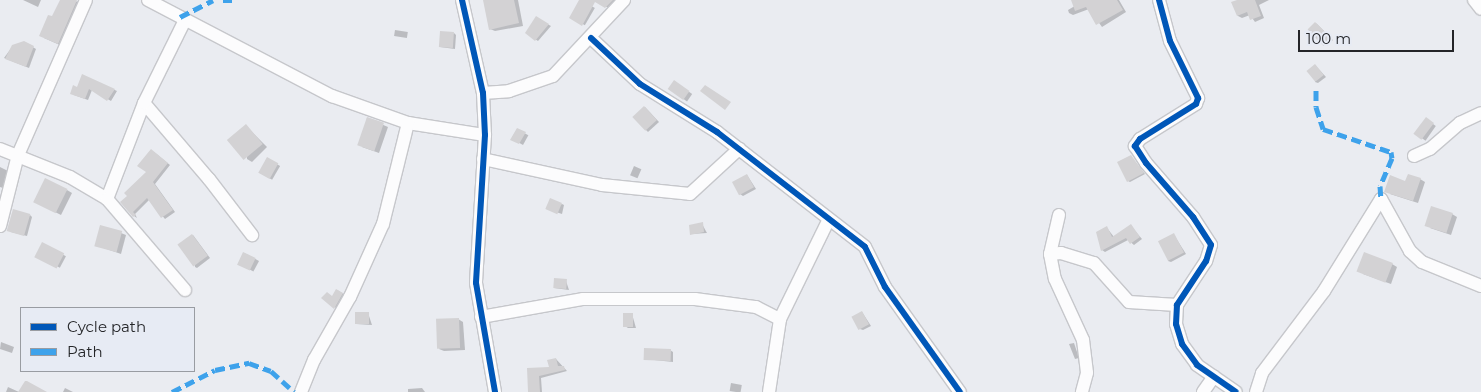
<!DOCTYPE html>
<html>
<head>
<meta charset="utf-8">
<style>
  body { margin:0 }
  #map { position:relative; width:1481px; height:392px; overflow:hidden; background:#eaecf1; font-family:Montserrat,sans-serif }
  div>[style] { position:absolute }
  .shadow>* { inset:0; background:#0003; transform-origin:0 0 }
  .building>* { inset:0; background:#d3d2d4; transform-origin:0 0 }
  .roads { filter:drop-shadow(1px 0 #c6c7cb) drop-shadow(-1px 0 #c6c7cb) drop-shadow(0 1px #c6c7cb) drop-shadow(0 -1px #c6c7cb) }
  .minor>* { height:12px; margin:-6px; padding:0 6px; transform-origin:6px; border-radius:6px; background:#fcfcfd }
  .quiet>* { height:5px; margin-top:-2.5px; transform-origin:0; background:repeating-linear-gradient(90deg,#3ea2eb 0 10px,transparent 0 15px) }
  .cycleway>* { height:6px; margin:-3px; padding:0 3px; transform-origin:3px; border-radius:3px; background:#0057b8 }
  span { translate:-50% -50%; white-space:nowrap; text-align:center; line-height:1.15; -webkit-text-stroke:4px #e7ebf4; paint-order:stroke }
  .legend { position:absolute; left:20px; top:307px; width:175px; height:65px; box-sizing:border-box; background:#e7ebf4; border:1px solid #999ca2; margin:0; padding:6px 9px; list-style:none; font-size:15px; color:#242528 }
  .legend li { display:flex; align-items:center; gap:10px; height:25px }
  .legend b { width:25px; border:1px solid #999ca2 }
  .scale { position:absolute; left:1298px; top:30px; width:156px; height:22px; box-sizing:border-box; border:2px solid #242528; border-top:0; padding-left:6px; font-size:15px; line-height:18px; white-space:nowrap; color:#242528; -webkit-text-stroke:4px #e7ebf4; paint-order:stroke }
</style>
</head>
<body>
<div id="map">
  <div class="shadow">
    <div style="clip-path:polygon(23px 0,41px 0,38px 7px)"></div>
    <div style="clip-path:polygon(61px 0,81px 2px,62px 46px,44px 38px)"></div>
    <div style="clip-path:polygon(486px 0,518px 0,523px 26px,495px 31px,490px 29px)"></div>
    <div style="left:581px;top:0;width:16px;height:20px;rotate:30deg"></div>
    <div style="clip-path:polygon(595px 0,617px 0,610px 9px)"></div>
    <div style="clip-path:polygon(1085px 0,1119px 0,1126px 12px,1102px 27px,1089px 9px,1073px 15px,1069px 13px,1068px 10px)"></div>
    <div style="clip-path:polygon(1240px 0,1269px 0,1259px 5px,1264px 18px,1255px 22px,1250px 15px,1242px 18px,1238px 16px,1233px 3px)"></div>
    <div style="clip-path:polygon(536px 18px,551px 26px,538px 41px,535px 39px)"></div>
    <div style="clip-path:polygon(1316px 23px,1333px 40px,1327px 46px,1324px 44px)"></div>
    <div style="left:395px;top:30px;width:13px;height:6px;rotate:9deg"></div>
    <div style="clip-path:polygon(454px 33px,456px 35px,455px 49px,440px 47px)"></div>
    <div style="clip-path:polygon(24px 42px,36px 49px,29px 68px,4px 58px,12px 47px)"></div>
    <div style="clip-path:polygon(1315px 65px,1326px 77px,1318px 83px,1315px 82px)"></div>
    <div style="clip-path:polygon(83px 76px,117px 91px,111px 101px,92px 90px,88px 100px,74px 95px)"></div>
    <div style="left:675px;top:82px;width:21px;height:9px;rotate:35deg"></div>
    <div style="clip-path:polygon(645px 107px,659px 122px,648px 132px,646px 130px)"></div>
    <div style="clip-path:polygon(367px 118px,388px 127px,379px 153px,362px 147px)"></div>
    <div style="left:1426px;top:119px;width:12px;height:18px;rotate:35deg"></div>
    <div style="clip-path:polygon(246px 126px,267px 147px,252px 162px,247px 159px)"></div>
    <div style="left:517px;top:129px;width:13px;height:11px;rotate:29deg"></div>
    <div style="clip-path:polygon(154px 152px,170px 165px,155px 184px,175px 212px,165px 219px,149px 200px,135px 214px,137px 218px,134px 216px,128px 196px,147px 172px)"></div>
    <div style="clip-path:polygon(1131px 157px,1145px 174px,1130px 182px,1128px 181px)"></div>
    <div style="left:268px;top:159px;width:14px;height:16px;rotate:30deg"></div>
    <div style="left:634px;top:166px;width:8px;height:10px;rotate:23deg"></div>
    <div style="clip-path:polygon(0 167px,10px 172px,6px 189px,0 187px)"></div>
    <div style="clip-path:polygon(747px 175px,756px 189px,743px 196px,740px 194px)"></div>
    <div style="clip-path:polygon(1420px 179px,1425px 182px,1418px 203px,1390px 194px)"></div>
    <div style="clip-path:polygon(67px 190px,72px 193px,61px 215px,39px 204px)"></div>
    <div style="clip-path:polygon(562px 204px,564px 205px,562px 214px,550px 210px)"></div>
    <div style="clip-path:polygon(1452px 214px,1457px 217px,1451px 235px,1430px 228px)"></div>
    <div style="clip-path:polygon(30px 215px,32px 217px,27px 236px,11px 232px)"></div>
    <div style="clip-path:polygon(702px 224px,707px 233px,691px 234px)"></div>
    <div style="clip-path:polygon(1131px 226px,1142px 239px,1134px 245px,1128px 240px,1105px 252px,1102px 250px,1107px 228px,1114px 237px)"></div>
    <div style="clip-path:polygon(121px 233px,126px 235px,121px 254px,95px 245px)"></div>
    <div style="clip-path:polygon(193px 235px,210px 258px,197px 268px,195px 267px)"></div>
    <div style="clip-path:polygon(1174px 235px,1186px 254px,1171px 262px,1168px 261px)"></div>
    <div style="left:43px;top:244px;width:26px;height:13px;rotate:28deg"></div>
    <div style="left:244px;top:253px;width:17px;height:12px;rotate:28deg"></div>
    <div style="clip-path:polygon(1392px 264px,1397px 267px,1391px 284px,1363px 274px)"></div>
    <div style="clip-path:polygon(566px 281px,569px 290px,554px 288px)"></div>
    <div style="clip-path:polygon(337px 290px,345px 295px,336px 309px,332px 298px)"></div>
    <div style="clip-path:polygon(862px 312px,871px 326px,863px 330px,860px 329px)"></div>
    <div style="clip-path:polygon(368px 313px,372px 325px,356px 324px)"></div>
    <div style="clip-path:polygon(632px 314px,636px 328px,628px 328px,625px 326px)"></div>
    <div style="clip-path:polygon(458px 319px,463px 322px,465px 350px,444px 351px,439px 349px)"></div>
    <div style="clip-path:polygon(1px 342px,14px 347px,12px 353px,0 349px)"></div>
    <div style="clip-path:polygon(1074px 343px,1079px 358px,1075px 359px,1069px 344px)"></div>
    <div style="clip-path:polygon(670px 350px,673px 352px,673px 362px,645px 359px)"></div>
    <div style="clip-path:polygon(556px 359px,567px 371px,541px 378px,542px 392px,529px 392px,528px 369px,551px 368px)"></div>
    <div style="left:731px;top:383px;width:11px;height:8px;rotate:10deg"></div>
    <div style="clip-path:polygon(8px 387px,19px 392px,39px 392px,6px 392px)"></div>
    <div style="clip-path:polygon(65px 388px,73px 392px,63px 392px)"></div>
    <div style="clip-path:polygon(422px 388px,425px 392px,408px 392px,408px 389px)"></div>
  </div>
  <div class="building">
    <div style="clip-path:polygon(60px 0,77px 0,58px 44px,39px 36px,48px 15px,52px 16px)"></div>
    <div style="clip-path:polygon(483px 0,514px 0,519px 23px,489px 30px)"></div>
    <div style="clip-path:polygon(579px 0,613px 0,605px 8px,595px 2px,582px 26px,569px 18px)"></div>
    <div style="clip-path:polygon(1071px 0,1117px 0,1123px 10px,1096px 25px,1086px 7px,1075px 11px)"></div>
    <div style="clip-path:polygon(1237px 0,1255px 0,1261px 16px,1250px 20px,1247px 12px,1237px 16px,1231px 2px)"></div>
    <div style="clip-path:polygon(536px 16px,549px 24px,535px 41px,525px 33px)"></div>
    <div style="left:1315px;top:22px;width:23px;height:11px;rotate:45deg"></div>
    <div style="left:440px;top:31px;width:14px;height:16px;rotate:4deg"></div>
    <div style="clip-path:polygon(24px 41px,34px 46px,26px 67px,5px 59px,12px 45px)"></div>
    <div style="left:1315px;top:64px;width:14px;height:11px;rotate:51deg"></div>
    <div style="clip-path:polygon(82px 74px,115px 89px,107px 101px,89px 89px,85px 99px,70px 94px,73px 85px,77px 87px)"></div>
    <div style="left:674px;top:80px;width:19px;height:11px;rotate:35deg"></div>
    <div style="clip-path:polygon(705px 85px,731px 102px,725px 110px,700px 91px)"></div>
    <div style="left:644px;top:106px;width:19px;height:16px;rotate:47deg"></div>
    <div style="left:367px;top:117px;width:18px;height:30px;rotate:19deg"></div>
    <div style="left:1426px;top:117px;width:10px;height:21px;rotate:37deg"></div>
    <div style="left:246px;top:124px;width:26px;height:25px;rotate:50deg"></div>
    <div style="clip-path:polygon(517px 128px,526px 132px,519px 144px,510px 140px)"></div>
    <div style="clip-path:polygon(151px 149px,168px 163px,153px 182px,173px 210px,161px 218px,147px 198px,133px 212px,136px 215px,133px 217px,120px 202px,127px 196px,124px 193px,146px 172px,137px 166px)"></div>
    <div style="clip-path:polygon(1131px 155px,1144px 173px,1127px 182px,1117px 162px)"></div>
    <div style="left:267px;top:157px;width:13px;height:18px;rotate:29deg"></div>
    <div style="left:747px;top:174px;width:15px;height:17px;rotate:62deg"></div>
    <div style="clip-path:polygon(1408px 174px,1421px 178px,1413px 201px,1384px 192px,1390px 175px,1405px 181px)"></div>
    <div style="left:45px;top:178px;width:25px;height:27px;rotate:26deg"></div>
    <div style="left:550px;top:198px;width:13px;height:12px;rotate:23deg"></div>
    <div style="left:1431px;top:206px;width:23px;height:21px;rotate:18deg"></div>
    <div style="left:13px;top:209px;width:18px;height:23px;rotate:16deg"></div>
    <div style="clip-path:polygon(703px 222px,704px 232px,690px 235px,689px 225px)"></div>
    <div style="clip-path:polygon(1131px 224px,1140px 237px,1130px 244px,1126px 238px,1101px 251px,1096px 232px,1107px 226px,1112px 237px)"></div>
    <div style="left:100px;top:225px;width:23px;height:22px;rotate:15deg"></div>
    <div style="left:1174px;top:233px;width:22px;height:18px;rotate:63deg"></div>
    <div style="left:192px;top:234px;width:27px;height:18px;rotate:54deg"></div>
    <div style="left:42px;top:242px;width:25px;height:17px;rotate:27deg"></div>
    <div style="left:243px;top:252px;width:14px;height:14px;rotate:25deg"></div>
    <div style="left:1364px;top:252px;width:31px;height:21px;rotate:21deg"></div>
    <div style="left:554px;top:278px;width:13px;height:10px;rotate:4deg"></div>
    <div style="clip-path:polygon(336px 289px,343px 293px,334px 309px,321px 298px,327px 292px,332px 296px)"></div>
    <div style="left:862px;top:311px;width:15px;height:12px;rotate:62deg"></div>
    <div style="left:369px;top:312px;width:12px;height:14px;rotate:90deg"></div>
    <div style="left:623px;top:313px;width:10px;height:14px"></div>
    <div style="left:459px;top:318px;width:30px;height:23px;rotate:88deg"></div>
    <div style="left:644px;top:348px;width:27px;height:12px;rotate:2deg"></div>
    <div style="clip-path:polygon(556px 358px,558px 366px,564px 366px,565px 370px,539px 376px,540px 392px,528px 392px,527px 368px,549px 367px,547px 360px)"></div>
    <div style="clip-path:polygon(25px 381px,27px 381px,47px 392px,18px 392px)"></div>
  </div>
  <div class="roads">
    <div class="minor">
      <div style="left:148px;top:0;width:208px;rotate:27.6deg"></div>
      <div style="left:332px;top:96px;width:81px;rotate:19.6deg"></div>
      <div style="left:408px;top:123px;width:78px;rotate:8.9deg"></div>
      <div style="left:462px;top:0;width:95px;rotate:77.3deg"></div>
      <div style="left:483px;top:93px;width:42px;rotate:87.3deg"></div>
      <div style="left:485px;top:135px;width:148px;rotate:93.5deg"></div>
      <div style="left:476px;top:283px;width:111px;rotate:80.1deg"></div>
      <div style="left:1159px;top:0;width:42px;rotate:75deg"></div>
      <div style="left:1170px;top:41px;width:64px;rotate:63.8deg"></div>
      <div style="left:1198px;top:98px;width:6px;rotate:108deg"></div>
      <div style="left:1196px;top:104px;width:66px;rotate:148deg"></div>
      <div style="left:1140px;top:139px;width:9px;rotate:126deg"></div>
      <div style="left:1135px;top:146px;width:20px;rotate:57deg"></div>
      <div style="left:1146px;top:163px;width:72px;rotate:49deg"></div>
      <div style="left:1193px;top:217px;width:33px;rotate:57deg"></div>
      <div style="left:1211px;top:245px;width:17px;rotate:107deg"></div>
      <div style="left:1206px;top:261px;width:53px;rotate:123.4deg"></div>
      <div style="left:1177px;top:305px;width:19px;rotate:93deg"></div>
      <div style="left:1176px;top:324px;width:21px;rotate:73deg"></div>
      <div style="left:1182px;top:344px;width:26px;rotate:54deg"></div>
      <div style="left:1197px;top:365px;width:47px;rotate:34.7deg"></div>
      <div style="left:1474px;top:0;width:11px;rotate:52deg"></div>
      <div style="left:591px;top:38px;width:67px;rotate:43.2deg"></div>
      <div style="left:640px;top:84px;width:91px;rotate:31.9deg"></div>
      <div style="left:717px;top:132px;width:187px;rotate:37.8deg"></div>
      <div style="left:865px;top:247px;width:45px;rotate:63.4deg"></div>
      <div style="left:885px;top:287px;width:129px;rotate:54.5deg"></div>
      <div style="left:483px;top:93px;width:26px;rotate:-4deg"></div>
      <div style="left:509px;top:91px;width:46px;rotate:-18.8deg"></div>
      <div style="left:553px;top:76px;width:104px;rotate:-46.9deg"></div>
      <div style="left:144px;top:103px;width:100px;rotate:49.5deg"></div>
      <div style="left:209px;top:179px;width:71px;rotate:52.5deg"></div>
      <div style="left:0;top:149px;width:75px;rotate:21.8deg"></div>
      <div style="left:70px;top:177px;width:43px;rotate:30.7deg"></div>
      <div style="left:107px;top:199px;width:103px;rotate:-68.9deg"></div>
      <div style="left:144px;top:103px;width:93px;rotate:-63.7deg"></div>
      <div style="left:1414px;top:156px;width:17px;rotate:-24deg"></div>
      <div style="left:1430px;top:149px;width:40px;rotate:-41deg"></div>
      <div style="left:1460px;top:123px;width:23px;rotate:-25deg"></div>
      <div style="left:483px;top:159px;width:122px;rotate:12.3deg"></div>
      <div style="left:602px;top:185px;width:88px;rotate:5.8deg"></div>
      <div style="left:690px;top:194px;width:67px;rotate:-42.6deg"></div>
      <div style="left:107px;top:199px;width:120px;rotate:49.4deg"></div>
      <div style="left:1381px;top:199px;width:60px;rotate:60.9deg"></div>
      <div style="left:1410px;top:251px;width:16px;rotate:43deg"></div>
      <div style="left:1422px;top:262px;width:64px;rotate:22.1deg"></div>
      <div style="left:1059px;top:215px;width:40px;rotate:103deg"></div>
      <div style="left:1050px;top:254px;width:25px;rotate:79deg"></div>
      <div style="left:1055px;top:279px;width:67px;rotate:65.3deg"></div>
      <div style="left:1083px;top:340px;width:33px;rotate:83deg"></div>
      <div style="left:1087px;top:373px;width:20px;rotate:105deg"></div>
      <div style="left:0;top:226px;width:73px;rotate:-75.8deg"></div>
      <div style="left:18px;top:155px;width:169px;rotate:-66.3deg"></div>
      <div style="left:1050px;top:254px;width:11px;rotate:-5deg"></div>
      <div style="left:1061px;top:253px;width:34px;rotate:17deg"></div>
      <div style="left:1094px;top:263px;width:52px;rotate:48.1deg"></div>
      <div style="left:1129px;top:302px;width:48px;rotate:3.6deg"></div>
      <div style="left:481px;top:317px;width:104px;rotate:-10deg"></div>
      <div style="left:583px;top:299px;width:112px"></div>
      <div style="left:695px;top:299px;width:62px;rotate:7.5deg"></div>
      <div style="left:756px;top:307px;width:27px;rotate:27deg"></div>
      <div style="left:301px;top:392px;width:35px;rotate:-68deg"></div>
      <div style="left:314px;top:360px;width:73px;rotate:-60.3deg"></div>
      <div style="left:350px;top:297px;width:80px;rotate:-65.7deg"></div>
      <div style="left:383px;top:224px;width:104px;rotate:-76.1deg"></div>
      <div style="left:769px;top:392px;width:74px;rotate:-81.4deg"></div>
      <div style="left:780px;top:319px;width:111px;rotate:-63.9deg"></div>
      <div style="left:1203px;top:392px;width:19px;rotate:-55deg"></div>
      <div style="left:1256px;top:392px;width:20px;rotate:-72deg"></div>
      <div style="left:1262px;top:373px;width:103px;rotate:-52.9deg"></div>
      <div style="left:1324px;top:291px;width:108px;rotate:-58.2deg"></div>
    </div>
  </div>
  <div class="quiet">
    <div style="left:223px;top:0;width:9px"></div>
    <div style="left:180px;top:17px;width:37px;rotate:-27deg"></div>
    <div style="left:1316px;top:90px;width:17px;rotate:90deg"></div>
    <div style="left:1316px;top:107px;width:23px;rotate:72deg"></div>
    <div style="left:1323px;top:129px;width:72px;rotate:18.7deg"></div>
    <div style="left:1391px;top:152px;width:6px;rotate:81deg"></div>
    <div style="left:1392px;top:158px;width:30px;rotate:113deg"></div>
    <div style="left:1380px;top:186px;width:13px;rotate:86deg"></div>
    <div style="left:172px;top:392px;width:48px;rotate:-27.1deg"></div>
    <div style="left:215px;top:370px;width:35px;rotate:-12deg"></div>
    <div style="left:249px;top:363px;width:23px;rotate:20deg"></div>
    <div style="left:271px;top:371px;width:31px;rotate:42deg"></div>
  </div>
  <div class="cycleway">
    <div style="left:462px;top:0;width:95px;rotate:77.3deg"></div>
    <div style="left:483px;top:93px;width:42px;rotate:87.3deg"></div>
    <div style="left:485px;top:135px;width:148px;rotate:93.5deg"></div>
    <div style="left:476px;top:283px;width:111px;rotate:80.1deg"></div>
    <div style="left:1159px;top:0;width:42px;rotate:75deg"></div>
    <div style="left:1170px;top:41px;width:64px;rotate:63.8deg"></div>
    <div style="left:1198px;top:98px;width:6px;rotate:108deg"></div>
    <div style="left:1196px;top:104px;width:66px;rotate:148deg"></div>
    <div style="left:1140px;top:139px;width:9px;rotate:126deg"></div>
    <div style="left:1135px;top:146px;width:20px;rotate:57deg"></div>
    <div style="left:1146px;top:163px;width:72px;rotate:49deg"></div>
    <div style="left:1193px;top:217px;width:33px;rotate:57deg"></div>
    <div style="left:1211px;top:245px;width:17px;rotate:107deg"></div>
    <div style="left:1206px;top:261px;width:53px;rotate:123.4deg"></div>
    <div style="left:1177px;top:305px;width:19px;rotate:93deg"></div>
    <div style="left:1176px;top:324px;width:21px;rotate:73deg"></div>
    <div style="left:1182px;top:344px;width:26px;rotate:54deg"></div>
    <div style="left:1197px;top:365px;width:47px;rotate:34.7deg"></div>
    <div style="left:591px;top:38px;width:67px;rotate:43.2deg"></div>
    <div style="left:640px;top:84px;width:91px;rotate:31.9deg"></div>
    <div style="left:717px;top:132px;width:187px;rotate:37.8deg"></div>
    <div style="left:865px;top:247px;width:45px;rotate:63.4deg"></div>
    <div style="left:885px;top:287px;width:129px;rotate:54.5deg"></div>
  </div>
  <ul class="legend">
  <li><b style="height:6px;background:#0057b8"></b>Cycle path</li>
  <li><b style="height:6px;background:#3ea2eb"></b>Path</li>
  </ul>
  <div class="scale">100 m</div>
</div>
</body>
</html>
